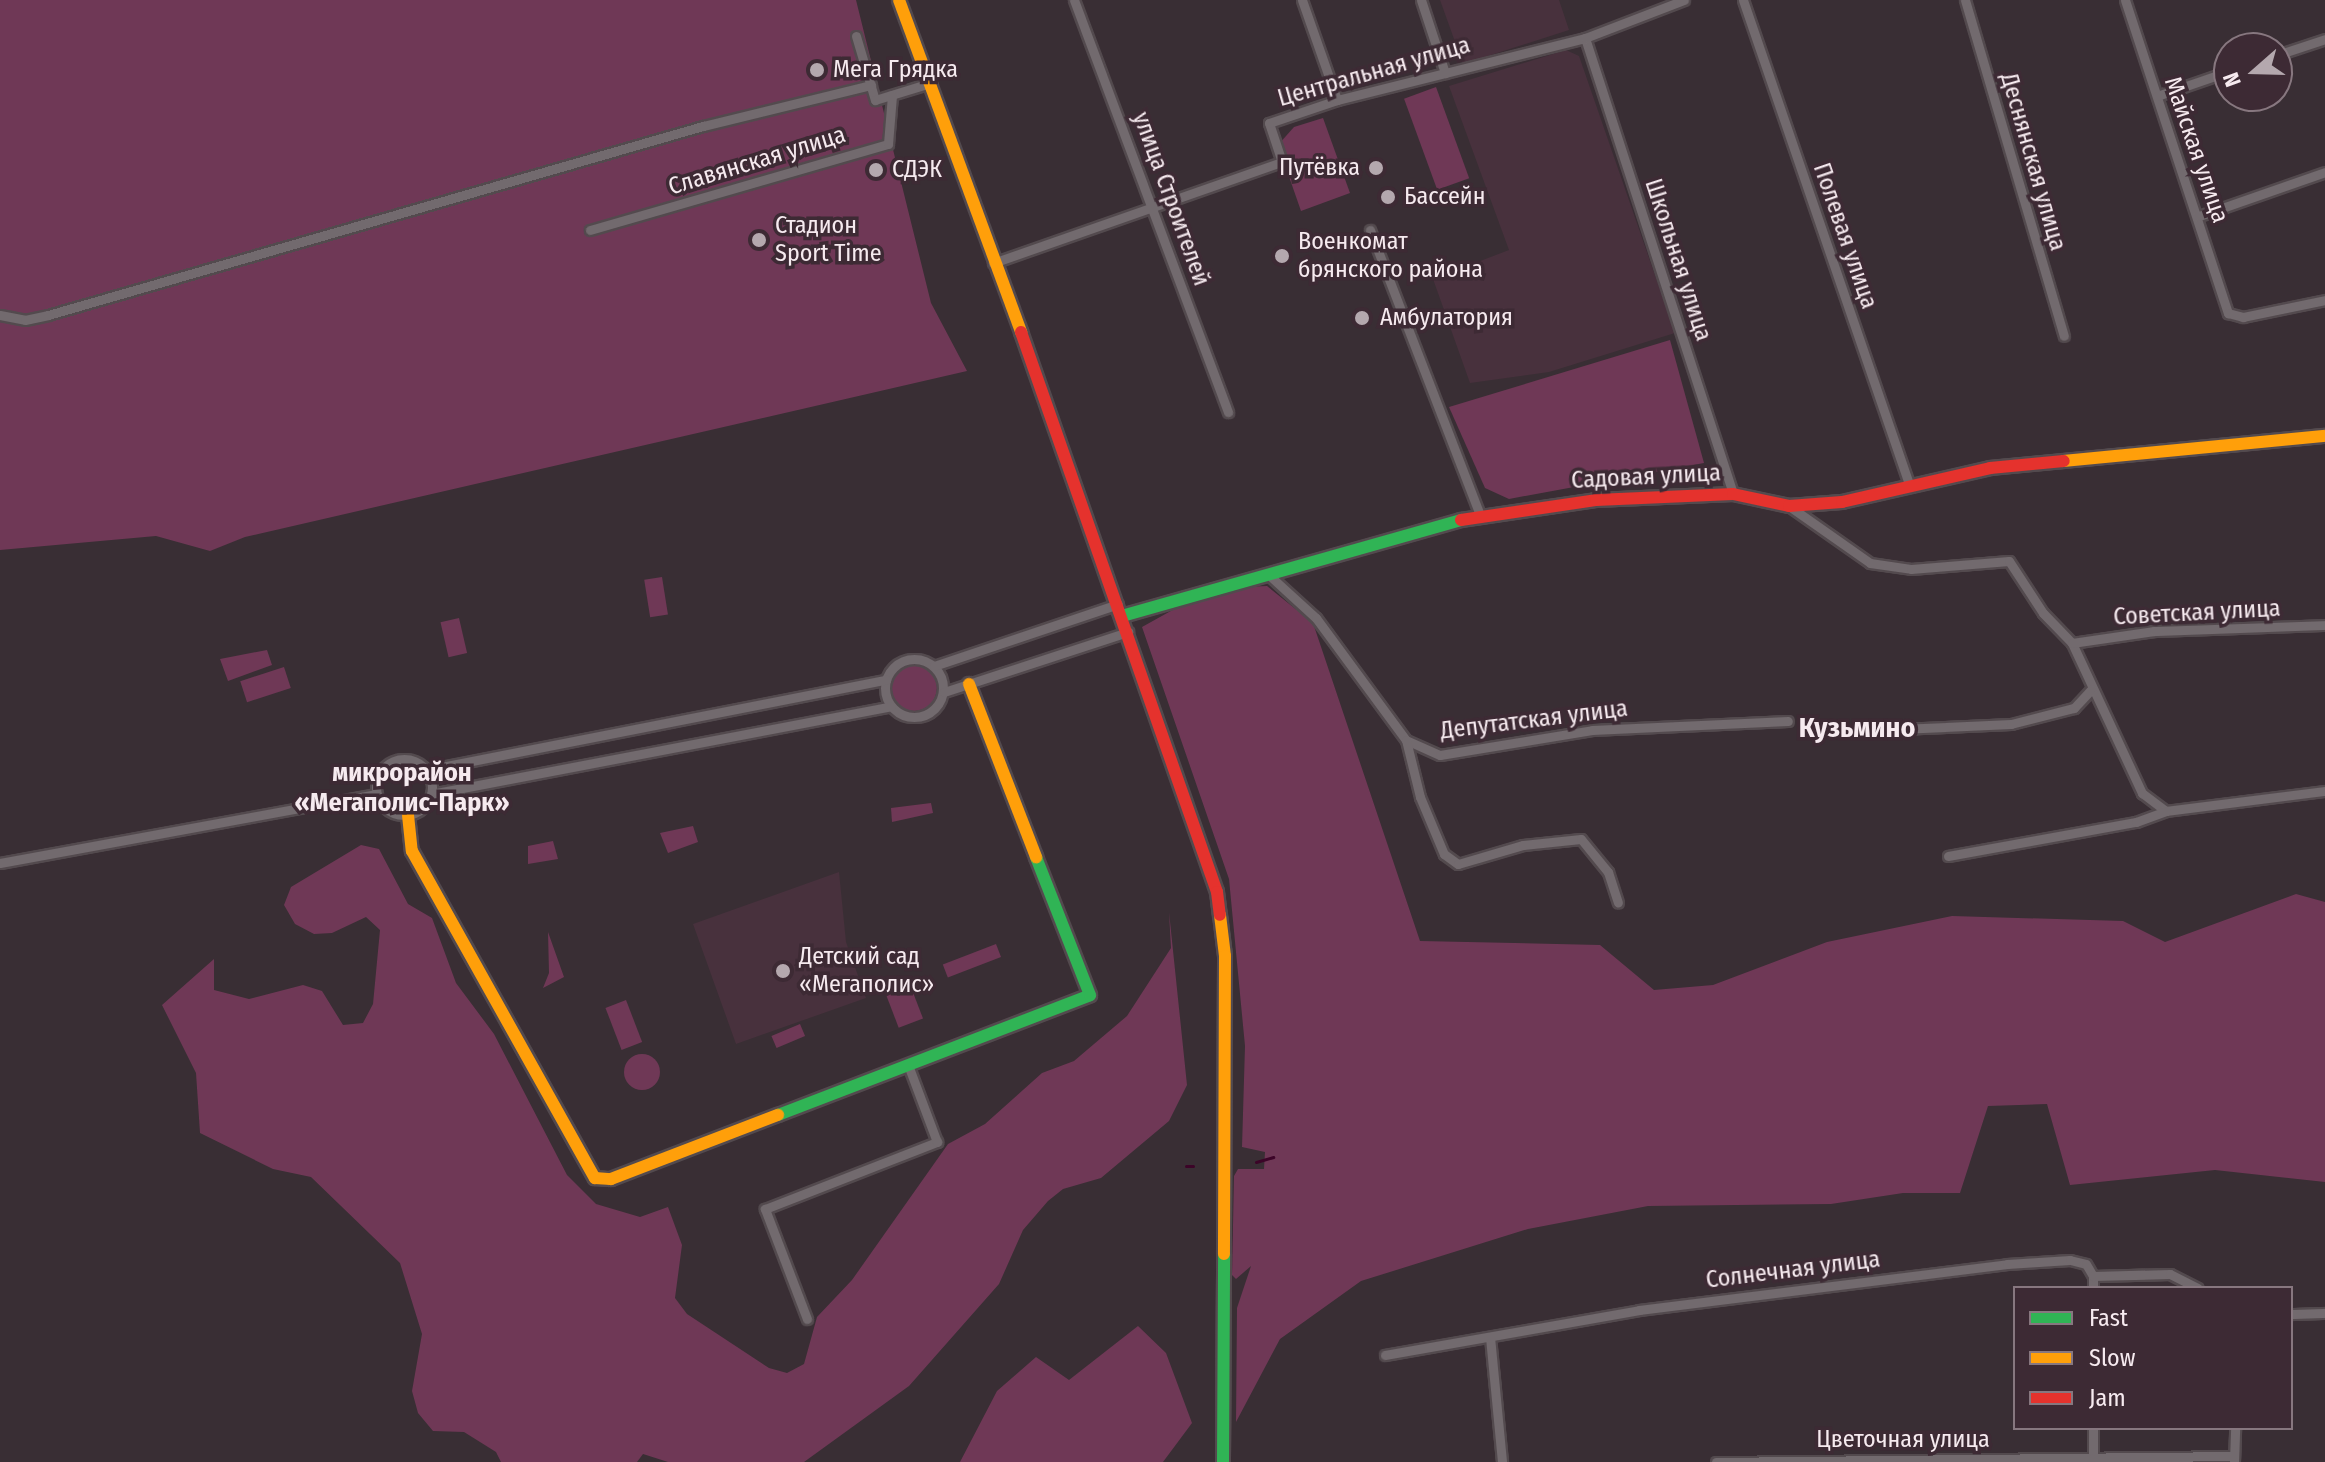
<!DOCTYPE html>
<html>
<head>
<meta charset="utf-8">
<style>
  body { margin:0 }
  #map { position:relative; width:2325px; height:1462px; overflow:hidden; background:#392e34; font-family:"Fira Sans Condensed",sans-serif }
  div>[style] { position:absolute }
  .built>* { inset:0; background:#48313d }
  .green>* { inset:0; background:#6f3856; transform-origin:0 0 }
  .round { border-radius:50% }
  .stream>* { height:3px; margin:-1.5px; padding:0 1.5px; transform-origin:1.5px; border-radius:1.5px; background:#3c0428 }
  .roads { filter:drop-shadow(2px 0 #534a4e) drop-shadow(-2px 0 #534a4e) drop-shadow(0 2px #534a4e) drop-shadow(0 -2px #534a4e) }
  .street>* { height:9px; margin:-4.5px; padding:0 4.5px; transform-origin:4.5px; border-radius:4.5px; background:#726a6e }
  .street>.ring { margin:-4.5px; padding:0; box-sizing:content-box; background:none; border:9px solid #726a6e; border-radius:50% }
  .fast>* { height:12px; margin:-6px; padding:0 6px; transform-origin:6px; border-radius:6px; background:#30b455 }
  .slow>* { height:12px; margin:-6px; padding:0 6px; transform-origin:6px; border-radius:6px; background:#ff9f0a }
  .jam>* { height:12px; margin:-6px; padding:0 6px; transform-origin:6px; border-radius:6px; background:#e5322d }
  .dots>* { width:22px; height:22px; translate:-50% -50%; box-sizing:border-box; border:4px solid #3d2a34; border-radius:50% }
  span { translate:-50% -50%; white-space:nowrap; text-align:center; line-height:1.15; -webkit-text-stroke:7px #3d2a34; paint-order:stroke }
  .poi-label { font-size:24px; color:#f6eaef }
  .left { translate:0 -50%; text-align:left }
  .right { translate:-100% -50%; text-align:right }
  .street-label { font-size:24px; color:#f6eaef }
  .neighbourhood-label { font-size:26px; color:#f6eaef; font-weight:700 }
  .quarter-label { font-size:28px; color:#f6eaef; font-weight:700 }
  .legend { position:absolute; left:2013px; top:1286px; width:280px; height:144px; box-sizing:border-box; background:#3d2a34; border:2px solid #87777f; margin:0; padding:10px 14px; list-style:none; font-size:24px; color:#f6eaef }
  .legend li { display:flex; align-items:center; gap:16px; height:40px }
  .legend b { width:40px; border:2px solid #87777f }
  .north { position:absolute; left:2213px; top:32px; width:80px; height:80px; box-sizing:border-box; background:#3d2a34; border:2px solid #87777f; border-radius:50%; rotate:250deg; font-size:22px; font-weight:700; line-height:32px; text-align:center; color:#f6eaef }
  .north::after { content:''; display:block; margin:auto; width:28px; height:36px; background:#b4a8ae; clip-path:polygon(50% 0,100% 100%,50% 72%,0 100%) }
</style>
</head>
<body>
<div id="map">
  <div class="built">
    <div style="clip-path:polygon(1440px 0,1559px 0,1569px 30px,1463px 64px)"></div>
    <div style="clip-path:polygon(1566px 50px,1579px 56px,1675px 333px,1549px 372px,1470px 383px,1433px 279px,1509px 250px,1449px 86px)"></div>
    <div style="clip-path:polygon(839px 872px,846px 942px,866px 998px,736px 1044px,693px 924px)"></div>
  </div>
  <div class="green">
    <div style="clip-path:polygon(0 0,856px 0,931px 303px,967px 371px,245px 537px,210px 551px,156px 536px,0 550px)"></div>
    <div style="left:1436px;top:87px;width:97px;height:34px;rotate:70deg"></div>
    <div style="clip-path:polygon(1323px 118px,1350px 193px,1301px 211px,1278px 145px,1294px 127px)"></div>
    <div style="clip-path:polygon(1670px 340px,1704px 463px,1509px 499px,1485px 488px,1449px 407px)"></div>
    <div style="left:662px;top:577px;width:38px;height:18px;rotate:81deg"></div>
    <div style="clip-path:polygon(1267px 586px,1313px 623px,1420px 941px,1600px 945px,1654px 990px,1713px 985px,1827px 942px,1952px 916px,2123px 921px,2165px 942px,2296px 894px,2325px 902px,2325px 1182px,2215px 1170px,2070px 1185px,2047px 1104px,1988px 1106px,1960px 1193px,1903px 1193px,1831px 1204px,1648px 1206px,1528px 1229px,1361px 1281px,1280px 1339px,1236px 1422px,1237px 1308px,1251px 1266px,1236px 1279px,1232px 1275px,1234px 1176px,1238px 1169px,1264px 1169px,1265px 1152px,1242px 1147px,1245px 1046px,1229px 879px,1142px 627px,1178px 607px,1243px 587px)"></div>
    <div style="left:459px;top:618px;width:36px;height:19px;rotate:77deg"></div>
    <div style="clip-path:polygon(267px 650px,272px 665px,228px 681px,220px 659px)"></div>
    <div class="round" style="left:891px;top:665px;width:46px;height:46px"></div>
    <div style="left:284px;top:667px;width:22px;height:46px;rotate:72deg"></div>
    <div style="clip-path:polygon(931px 803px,933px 813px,892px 822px,891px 808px)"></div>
    <div style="clip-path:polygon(693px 826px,698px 842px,668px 853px,660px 833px)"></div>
    <div style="clip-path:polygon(553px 841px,558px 859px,528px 864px,528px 846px)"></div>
    <div style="clip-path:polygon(361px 845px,379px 849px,408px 904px,432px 918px,456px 983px,494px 1034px,567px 1175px,596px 1204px,640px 1217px,668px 1207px,682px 1245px,675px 1298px,687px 1314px,769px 1368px,787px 1373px,804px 1364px,817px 1317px,852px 1280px,948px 1144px,985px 1124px,1042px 1073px,1074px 1061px,1127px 1016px,1171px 948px,1169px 912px,1187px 1085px,1169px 1121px,1101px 1178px,1063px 1189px,1048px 1201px,1023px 1230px,999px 1284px,909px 1386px,804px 1462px,668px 1462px,643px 1454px,637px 1462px,501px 1462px,496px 1452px,464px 1432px,433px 1431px,418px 1413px,412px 1391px,422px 1334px,400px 1263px,311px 1177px,273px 1169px,200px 1133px,196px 1073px,162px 1005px,214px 959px,214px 990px,249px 999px,303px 985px,322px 991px,343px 1025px,363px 1023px,373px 1004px,380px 930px,366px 917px,332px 933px,314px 934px,295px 924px,284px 905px,291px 887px)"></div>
    <div style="clip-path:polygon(548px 932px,564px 977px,543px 988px,549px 973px)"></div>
    <div style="left:996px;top:944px;width:14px;height:57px;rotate:69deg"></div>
    <div style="left:909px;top:982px;width:39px;height:26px;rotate:69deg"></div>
    <div style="left:626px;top:1000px;width:45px;height:22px;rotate:69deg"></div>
    <div style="left:800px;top:1024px;width:13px;height:31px;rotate:67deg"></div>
    <div class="round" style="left:624px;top:1054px;width:36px;height:36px"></div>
    <div style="clip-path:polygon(1138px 1326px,1166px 1353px,1192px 1423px,1163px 1462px,960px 1462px,997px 1391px,1036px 1357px,1069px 1380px)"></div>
  </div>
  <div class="stream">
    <div style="left:1256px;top:1162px;width:18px;rotate:-16deg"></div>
    <div style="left:1186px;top:1166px;width:7px"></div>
  </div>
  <div class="roads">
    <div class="street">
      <div style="left:1074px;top:0;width:440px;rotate:69.5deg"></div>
      <div style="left:1302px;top:0;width:106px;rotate:70.7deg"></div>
      <div style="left:1421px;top:0;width:77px;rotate:71.8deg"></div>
      <div style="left:1743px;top:0;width:512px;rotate:71.07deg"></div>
      <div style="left:1965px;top:0;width:350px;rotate:73.6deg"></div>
      <div style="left:2125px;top:0;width:330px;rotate:71.8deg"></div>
      <div style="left:2228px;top:313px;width:16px;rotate:15deg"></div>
      <div style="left:2243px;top:317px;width:84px;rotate:-11.7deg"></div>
      <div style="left:856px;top:36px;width:67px;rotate:73.5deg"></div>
      <div style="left:875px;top:100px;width:54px;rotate:-17.1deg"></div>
      <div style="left:1585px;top:38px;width:479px;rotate:72deg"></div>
      <div style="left:2277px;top:55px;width:51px;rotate:-18.4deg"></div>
      <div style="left:2157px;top:96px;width:76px;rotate:-19.1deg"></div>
      <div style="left:2199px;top:216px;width:133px;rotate:-19.2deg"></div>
      <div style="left:590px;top:230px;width:310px;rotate:-16.1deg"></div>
      <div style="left:888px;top:144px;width:49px;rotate:-85.3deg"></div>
      <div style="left:1370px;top:230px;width:305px;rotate:68.9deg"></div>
      <div style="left:993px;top:263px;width:306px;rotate:-19.3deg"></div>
      <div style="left:1282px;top:162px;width:41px;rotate:-108.4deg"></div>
      <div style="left:1269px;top:123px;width:72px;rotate:-18.7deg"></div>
      <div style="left:1337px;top:100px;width:256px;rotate:-14deg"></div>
      <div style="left:1585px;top:38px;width:106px;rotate:-21deg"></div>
      <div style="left:0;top:315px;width:25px;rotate:11deg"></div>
      <div style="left:25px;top:320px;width:24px;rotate:-12deg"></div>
      <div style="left:48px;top:315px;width:682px;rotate:-16.1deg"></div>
      <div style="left:703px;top:126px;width:173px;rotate:-13.7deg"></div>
      <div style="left:1789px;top:506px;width:99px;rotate:35.1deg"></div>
      <div style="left:1870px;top:563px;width:41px;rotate:8.3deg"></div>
      <div style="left:1911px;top:569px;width:98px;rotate:-4.7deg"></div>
      <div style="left:2009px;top:561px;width:62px;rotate:56.8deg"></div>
      <div style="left:2043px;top:613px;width:42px;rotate:46deg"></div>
      <div style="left:2072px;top:643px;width:166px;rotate:65deg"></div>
      <div style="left:2142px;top:793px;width:30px;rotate:37deg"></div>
      <div style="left:2166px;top:811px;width:160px;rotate:-7.2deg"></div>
      <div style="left:1270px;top:576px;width:62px;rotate:42.4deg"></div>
      <div style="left:1316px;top:618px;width:152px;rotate:53.6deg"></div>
      <div style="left:1406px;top:740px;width:37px;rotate:24deg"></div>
      <div style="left:1440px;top:755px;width:154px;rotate:-9.3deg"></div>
      <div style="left:1592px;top:730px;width:196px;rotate:-2.6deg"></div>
      <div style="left:2072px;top:643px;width:83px;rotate:-8.3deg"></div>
      <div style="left:2154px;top:631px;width:171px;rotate:-2deg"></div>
      <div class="ring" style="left:885px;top:659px;width:49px;height:49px"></div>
      <div style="left:934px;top:666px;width:194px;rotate:-18.6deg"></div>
      <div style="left:944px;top:692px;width:194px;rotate:-18.1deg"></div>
      <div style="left:1876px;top:730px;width:135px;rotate:-2.5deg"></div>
      <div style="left:2011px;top:724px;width:65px;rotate:-14.3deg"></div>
      <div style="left:2074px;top:708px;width:25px;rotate:-47deg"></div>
      <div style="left:1406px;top:740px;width:59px;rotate:76.2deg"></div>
      <div style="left:1420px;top:797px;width:62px;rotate:67.2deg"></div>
      <div style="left:1444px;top:854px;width:17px;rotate:36deg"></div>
      <div style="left:1458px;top:864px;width:68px;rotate:-16.3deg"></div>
      <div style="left:1523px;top:845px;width:58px;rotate:-5.9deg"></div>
      <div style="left:1581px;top:839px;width:43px;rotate:50.7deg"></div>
      <div style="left:1608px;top:872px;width:32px;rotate:72deg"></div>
      <div class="ring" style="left:376px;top:759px;width:47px;height:47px"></div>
      <div style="left:426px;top:770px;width:469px;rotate:-11.1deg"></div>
      <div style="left:431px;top:794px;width:468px;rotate:-10.8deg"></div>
      <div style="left:1948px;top:856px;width:191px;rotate:-10.3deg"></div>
      <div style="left:2136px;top:822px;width:32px;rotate:-20deg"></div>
      <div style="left:0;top:863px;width:383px;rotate:-10.4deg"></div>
      <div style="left:2093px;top:1276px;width:12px;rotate:90deg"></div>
      <div style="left:2291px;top:1314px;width:34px;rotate:-2deg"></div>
      <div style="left:807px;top:1319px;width:118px;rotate:-110.9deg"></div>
      <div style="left:765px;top:1209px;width:185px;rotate:-21.3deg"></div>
      <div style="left:937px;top:1142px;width:82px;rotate:-110.6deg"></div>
      <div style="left:1490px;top:1337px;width:126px;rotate:84.5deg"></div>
      <div style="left:1385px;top:1355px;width:258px;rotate:-10deg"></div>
      <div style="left:1639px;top:1310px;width:371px;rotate:-7.1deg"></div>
      <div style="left:2007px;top:1264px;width:63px;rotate:-3.6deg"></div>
      <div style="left:2070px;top:1260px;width:16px;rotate:14deg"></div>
      <div style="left:2086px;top:1264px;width:14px;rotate:60deg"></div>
      <div style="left:2093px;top:1276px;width:77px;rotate:-1.5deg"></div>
      <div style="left:2170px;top:1274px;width:31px;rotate:27deg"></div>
      <div style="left:2093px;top:1428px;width:34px;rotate:90deg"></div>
      <div style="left:1716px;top:1462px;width:518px;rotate:-0.66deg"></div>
      <div style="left:2234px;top:1462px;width:34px;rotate:-88deg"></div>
    </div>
    <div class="fast">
      <div style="left:1122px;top:616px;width:352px;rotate:-15.8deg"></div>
      <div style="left:778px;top:1115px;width:334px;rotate:-21deg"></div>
      <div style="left:1090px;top:995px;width:148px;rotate:-111.4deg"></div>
      <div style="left:1223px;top:1462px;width:208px;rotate:-89.7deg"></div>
    </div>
    <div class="slow">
      <div style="left:899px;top:0;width:354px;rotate:69.8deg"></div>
      <div style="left:2064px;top:461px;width:262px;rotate:-5.5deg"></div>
      <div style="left:969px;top:684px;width:186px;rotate:68.8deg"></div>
      <div style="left:408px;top:815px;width:36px;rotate:84deg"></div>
      <div style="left:412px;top:851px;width:375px;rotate:60.8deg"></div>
      <div style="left:595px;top:1178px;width:16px;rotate:4deg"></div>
      <div style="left:611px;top:1179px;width:179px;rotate:-21deg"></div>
      <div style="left:1220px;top:915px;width:41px;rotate:83deg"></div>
      <div style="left:1225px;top:956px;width:298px;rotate:90.2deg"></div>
    </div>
    <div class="jam">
      <div style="left:1021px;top:332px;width:593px;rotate:70.71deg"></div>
      <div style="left:1217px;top:892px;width:23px;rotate:83deg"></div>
      <div style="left:1461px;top:520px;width:136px;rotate:-8.4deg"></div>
      <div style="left:1596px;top:500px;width:137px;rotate:-2.5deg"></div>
      <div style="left:1733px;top:494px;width:57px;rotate:12.1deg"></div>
      <div style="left:1789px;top:506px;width:53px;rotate:-4.3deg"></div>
      <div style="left:1842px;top:502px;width:152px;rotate:-12.9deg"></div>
      <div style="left:1990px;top:468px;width:74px;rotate:-5.4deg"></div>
    </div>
  </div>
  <div class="dots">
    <div style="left:817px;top:70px;background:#b4a8ae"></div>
    <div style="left:1376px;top:168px;background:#b4a8ae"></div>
    <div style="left:876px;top:170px;background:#b4a8ae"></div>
    <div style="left:1388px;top:197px;background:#b4a8ae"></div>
    <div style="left:759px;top:240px;background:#b4a8ae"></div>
    <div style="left:1282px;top:256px;background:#b4a8ae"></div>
    <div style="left:1362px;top:318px;background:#b4a8ae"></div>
    <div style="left:783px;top:971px;background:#b4a8ae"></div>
  </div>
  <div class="poi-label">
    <span class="left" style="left:833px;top:70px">Мега Грядка</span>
    <span class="right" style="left:1360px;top:168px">Путёвка</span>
    <span class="left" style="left:892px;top:170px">СДЭК</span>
    <span class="left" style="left:1404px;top:197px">Бассейн</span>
    <span class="left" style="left:775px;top:240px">Стадион<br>Sport Time</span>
    <span class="left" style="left:1298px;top:256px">Военкомат<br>брянского района</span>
    <span class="left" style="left:1380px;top:318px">Амбулатория</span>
    <span class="left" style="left:799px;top:971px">Детский сад<br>«Мегаполис»</span>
  </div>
  <div class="street-label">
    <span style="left:1374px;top:72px;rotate:-16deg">Центральная улица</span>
    <span style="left:2196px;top:150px;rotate:71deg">Майская улица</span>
    <span style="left:757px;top:161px;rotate:-17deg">Славянская улица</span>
    <span style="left:2033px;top:162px;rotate:74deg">Деснянская улица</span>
    <span style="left:1171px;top:199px;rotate:70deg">улица Строителей</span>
    <span style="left:1845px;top:236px;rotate:71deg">Полевая улица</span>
    <span style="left:1678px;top:260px;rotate:72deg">Школьная улица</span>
    <span style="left:1646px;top:477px;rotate:-3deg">Садовая улица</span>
    <span style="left:2197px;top:613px;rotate:-3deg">Советская улица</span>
    <span style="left:1534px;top:720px;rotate:-7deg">Депутатская улица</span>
    <span style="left:1793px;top:1270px;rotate:-7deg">Солнечная улица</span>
    <span style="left:1903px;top:1440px">Цветочная улица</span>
  </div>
  <div class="neighbourhood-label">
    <span style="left:402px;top:788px">микрорайон<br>«Мегаполис-Парк»</span>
  </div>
  <div class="quarter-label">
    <span style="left:1857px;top:728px">Кузьмино</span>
  </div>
  <ul class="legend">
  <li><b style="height:10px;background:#30b455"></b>Fast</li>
  <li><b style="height:10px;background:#ff9f0a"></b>Slow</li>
  <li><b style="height:10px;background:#e5322d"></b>Jam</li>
  </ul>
  <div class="north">N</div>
</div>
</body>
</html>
